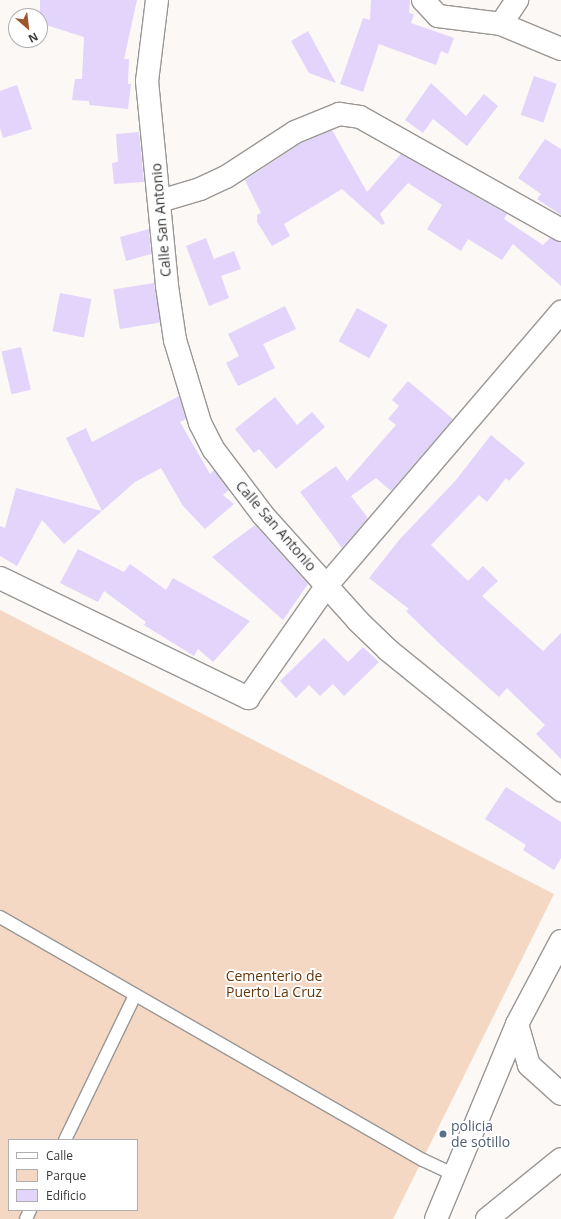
<!DOCTYPE html>
<html>
<head>
<meta charset="utf-8">
<style>
  body { margin:0 }
  #map { position:relative; width:561px; height:1219px; overflow:hidden; background:#fbf8f5; font-family:"Open Sans",sans-serif }
  div>[style] { position:absolute }
  .green>* { inset:0; background:#f4d8c3 }
  .building>* { inset:0; background:#e3d4fc; transform-origin:0 0 }
  .roads { filter:drop-shadow(1px 0 #9a9795) drop-shadow(-1px 0 #9a9795) drop-shadow(0 1px #9a9795) drop-shadow(0 -1px #9a9795) }
  .service>* { height:12px; margin:-6px; padding:0 6px; transform-origin:6px; border-radius:6px; background:#fff }
  .minor>* { height:22px; margin:-11px; padding:0 11px; transform-origin:11px; border-radius:11px; background:#fff }
  .dots>* { width:11px; height:11px; translate:-50% -50%; box-sizing:border-box; border:2px solid #fff; border-radius:50% }
  span { translate:-50% -50%; white-space:nowrap; text-align:center; line-height:1.15; -webkit-text-stroke:4px #fff; paint-order:stroke }
  .street-label { font-size:14px; color:#393837 }
  .park-label { font-size:14px; color:#643608 }
  .service-label { font-size:14px; color:#4e5e75 }
  .left { translate:0 -50%; text-align:left }
  .legend { position:absolute; left:8px; top:1139px; width:130px; height:72px; box-sizing:border-box; background:#fff; border:1px solid #b0afaf; margin:0; padding:5px 7px; list-style:none; font-size:12px; color:#393837 }
  .legend li { display:flex; align-items:center; gap:8px; height:20px }
  .legend b { width:20px; border:1px solid #b0afaf }
  .north { position:absolute; left:8px; top:8px; width:40px; height:40px; box-sizing:border-box; background:#fff; border:1px solid #b0afaf; border-radius:50%; rotate:152deg; font-size:11px; font-weight:700; line-height:16px; text-align:center; color:#393837 }
  .north::after { content:''; display:block; margin:auto; width:14px; height:18px; background:#9d572e; clip-path:polygon(50% 0,100% 100%,50% 72%,0 100%) }
</style>
</head>
<body>
<div id="map">
  <div class="green">
    <div style="clip-path:polygon(evenodd,0 610px,554px 894px,393px 1219px,0 1219px,0 610px,9px 1140px,137px 1140px,137px 1210px,9px 1210px,9px 1140px)"></div>
  </div>
  <div class="building">
    <div style="clip-path:polygon(40px 0,137px 0,124px 59px,129px 59px,128px 84px,131px 84px,128px 109px,89px 105px,89px 101px,72px 100px,75px 79px,82px 79px,84px 37px,40px 23px)"></div>
    <div style="clip-path:polygon(371px 0,410px 0,409px 13px,414px 14px,411px 23px,454px 38px,448px 54px,441px 51px,436px 65px,379px 44px,363px 92px,340px 84px,363px 18px,370px 20px)"></div>
    <div style="clip-path:polygon(308px 31px,336px 83px,309px 73px,291px 41px)"></div>
    <div style="left:534px;top:76px;width:24px;height:41px;rotate:19deg"></div>
    <div style="clip-path:polygon(431px 83px,466px 116px,484px 94px,498px 106px,467px 146px,433px 119px,423px 133px,405px 120px)"></div>
    <div style="clip-path:polygon(17px 85px,32px 129px,3px 138px,0 128px,0 91px)"></div>
    <div style="clip-path:polygon(332px 130px,367px 192px,401px 154px,498px 209px,507px 214px,504px 219px,543px 245px,550px 238px,561px 242px,561px 286px,513px 244px,502px 260px,468px 239px,461px 251px,427px 229px,442px 205px,408px 183px,380px 214px,385px 223px,382px 225px,342px 189px,284px 224px,290px 236px,272px 246px,257px 222px,257px 215px,261px 213px,245px 180px,301px 143px)"></div>
    <div style="clip-path:polygon(139px 132px,144px 182px,114px 184px,112px 163px,118px 162px,116px 134px)"></div>
    <div style="clip-path:polygon(545px 139px,561px 149px,561px 215px,537px 199px,541px 194px,518px 178px)"></div>
    <div style="clip-path:polygon(149px 229px,151px 254px,126px 261px,120px 237px)"></div>
    <div style="clip-path:polygon(206px 238px,214px 259px,234px 251px,241px 269px,221px 276px,229px 298px,209px 306px,186px 246px)"></div>
    <div style="left:154px;top:283px;width:40px;height:41px;rotate:81deg"></div>
    <div style="left:60px;top:293px;width:32px;height:39px;rotate:11deg"></div>
    <div style="clip-path:polygon(285px 306px,296px 329px,263px 344px,275px 368px,238px 386px,226px 363px,239px 356px,228px 334px)"></div>
    <div style="left:357px;top:308px;width:35px;height:38px;rotate:29deg"></div>
    <div style="left:21px;top:347px;width:44px;height:20px;rotate:77deg"></div>
    <div style="clip-path:polygon(408px 381px,453px 419px,391px 491px,376px 478px,351px 496px,368px 518px,342px 548px,300px 492px,336px 466px,347px 481px,396px 425px,388px 419px,399px 406px,392px 400px)"></div>
    <div style="clip-path:polygon(179px 396px,186px 419px,180px 422px,210px 474px,214px 470px,229px 490px,223px 495px,234px 504px,205px 529px,183px 506px,161px 468px,135px 482px,102px 511px,66px 438px,86px 428px,92px 442px)"></div>
    <div style="clip-path:polygon(275px 397px,297px 425px,312px 412px,325px 427px,276px 469px,259px 449px,254px 453px,235px 429px)"></div>
    <div style="clip-path:polygon(491px 435px,525px 463px,509px 481px,506px 478px,487px 502px,479px 495px,431px 545px,468px 581px,483px 566px,498px 581px,482px 596px,543px 651px,561px 633px,561px 759px,536px 734px,545px 725px,507px 688px,499px 697px,441px 645px,406px 611px,409px 609px,369px 578px,400px 539px,456px 480px)"></div>
    <div style="clip-path:polygon(16px 488px,102px 511px,64px 544px,42px 520px,17px 566px,0 556px,0 526px,5px 528px)"></div>
    <div style="clip-path:polygon(255px 525px,308px 584px,283px 620px,212px 557px)"></div>
    <div style="clip-path:polygon(78px 549px,124px 572px,130px 564px,166px 590px,173px 578px,250px 621px,213px 662px,198px 649px,194px 656px,144px 625px,146px 622px,104px 591px,98px 602px,60px 583px)"></div>
    <div style="clip-path:polygon(324px 638px,348px 662px,363px 647px,379px 662px,344px 696px,333px 684px,320px 696px,309px 685px,296px 698px,280px 681px)"></div>
    <div style="clip-path:polygon(506px 787px,561px 822px,561px 858px,554px 870px,523px 850px,526px 845px,485px 819px)"></div>
  </div>
  <div class="roads">
    <div class="service">
      <div style="left:0;top:917px;width:488px;rotate:29.9deg"></div>
      <div style="left:423px;top:1160px;width:33px;rotate:25deg"></div>
      <div style="left:65px;top:1140px;width:161px;rotate:-64.2deg"></div>
      <div style="left:26px;top:1219px;width:10px;rotate:-66deg"></div>
    </div>
    <div class="minor">
      <div style="left:157px;top:0;width:82px;rotate:97deg"></div>
      <div style="left:147px;top:81px;width:206px;rotate:84.4deg"></div>
      <div style="left:167px;top:286px;width:55px;rotate:81.6deg"></div>
      <div style="left:175px;top:340px;width:87px;rotate:73.2deg"></div>
      <div style="left:200px;top:423px;width:30px;rotate:63deg"></div>
      <div style="left:214px;top:450px;width:81px;rotate:53deg"></div>
      <div style="left:263px;top:515px;width:142px;rotate:48.1deg"></div>
      <div style="left:358px;top:621px;width:42px;rotate:44deg"></div>
      <div style="left:388px;top:650px;width:223px;rotate:39deg"></div>
      <div style="left:423px;top:0;width:22px;rotate:47deg"></div>
      <div style="left:438px;top:16px;width:64px;rotate:7.2deg"></div>
      <div style="left:501px;top:24px;width:65px;rotate:22.6deg"></div>
      <div style="left:501px;top:24px;width:29px;rotate:-56deg"></div>
      <div style="left:160px;top:201px;width:42px;rotate:-16.7deg"></div>
      <div style="left:200px;top:189px;width:29px;rotate:-25deg"></div>
      <div style="left:226px;top:177px;width:82px;rotate:-33.1deg"></div>
      <div style="left:295px;top:132px;width:48px;rotate:-22.2deg"></div>
      <div style="left:339px;top:114px;width:21px;rotate:8deg"></div>
      <div style="left:360px;top:117px;width:231px;rotate:29.3deg"></div>
      <div style="left:0;top:578px;width:276px;rotate:25.8deg"></div>
      <div style="left:248px;top:698px;width:138px;rotate:-55deg"></div>
      <div style="left:327px;top:585px;width:360px;rotate:-49.4deg"></div>
      <div style="left:561px;top:941px;width:94px;rotate:117.9deg"></div>
      <div style="left:517px;top:1024px;width:43px;rotate:73.7deg"></div>
      <div style="left:529px;top:1065px;width:43px;rotate:42.2deg"></div>
      <div style="left:436px;top:1219px;width:211px;rotate:-67.4deg"></div>
      <div style="left:487px;top:1219px;width:95px;rotate:-39deg"></div>
    </div>
  </div>
  <div class="dots">
    <div style="left:443px;top:1134px;background:#5c6f8a"></div>
  </div>
  <div class="street-label">
    <span style="left:161px;top:220px;rotate:-95deg">Calle San Antonio</span>
    <span style="left:276px;top:526px;rotate:49deg">Calle San Antonio</span>
  </div>
  <div class="park-label">
    <span style="left:274px;top:984px">Cementerio de<br>Puerto La Cruz</span>
  </div>
  <div class="service-label">
    <span class="left" style="left:451px;top:1134px">policia<br>de sotillo</span>
  </div>
  <ul class="legend">
  <li><b style="height:5px;background:#fff"></b>Calle</li>
  <li><b style="height:11px;background:#f4d8c3"></b>Parque</li>
  <li><b style="height:11px;background:#e3d4fc"></b>Edificio</li>
  </ul>
  <div class="north">N</div>
</div>
</body>
</html>
